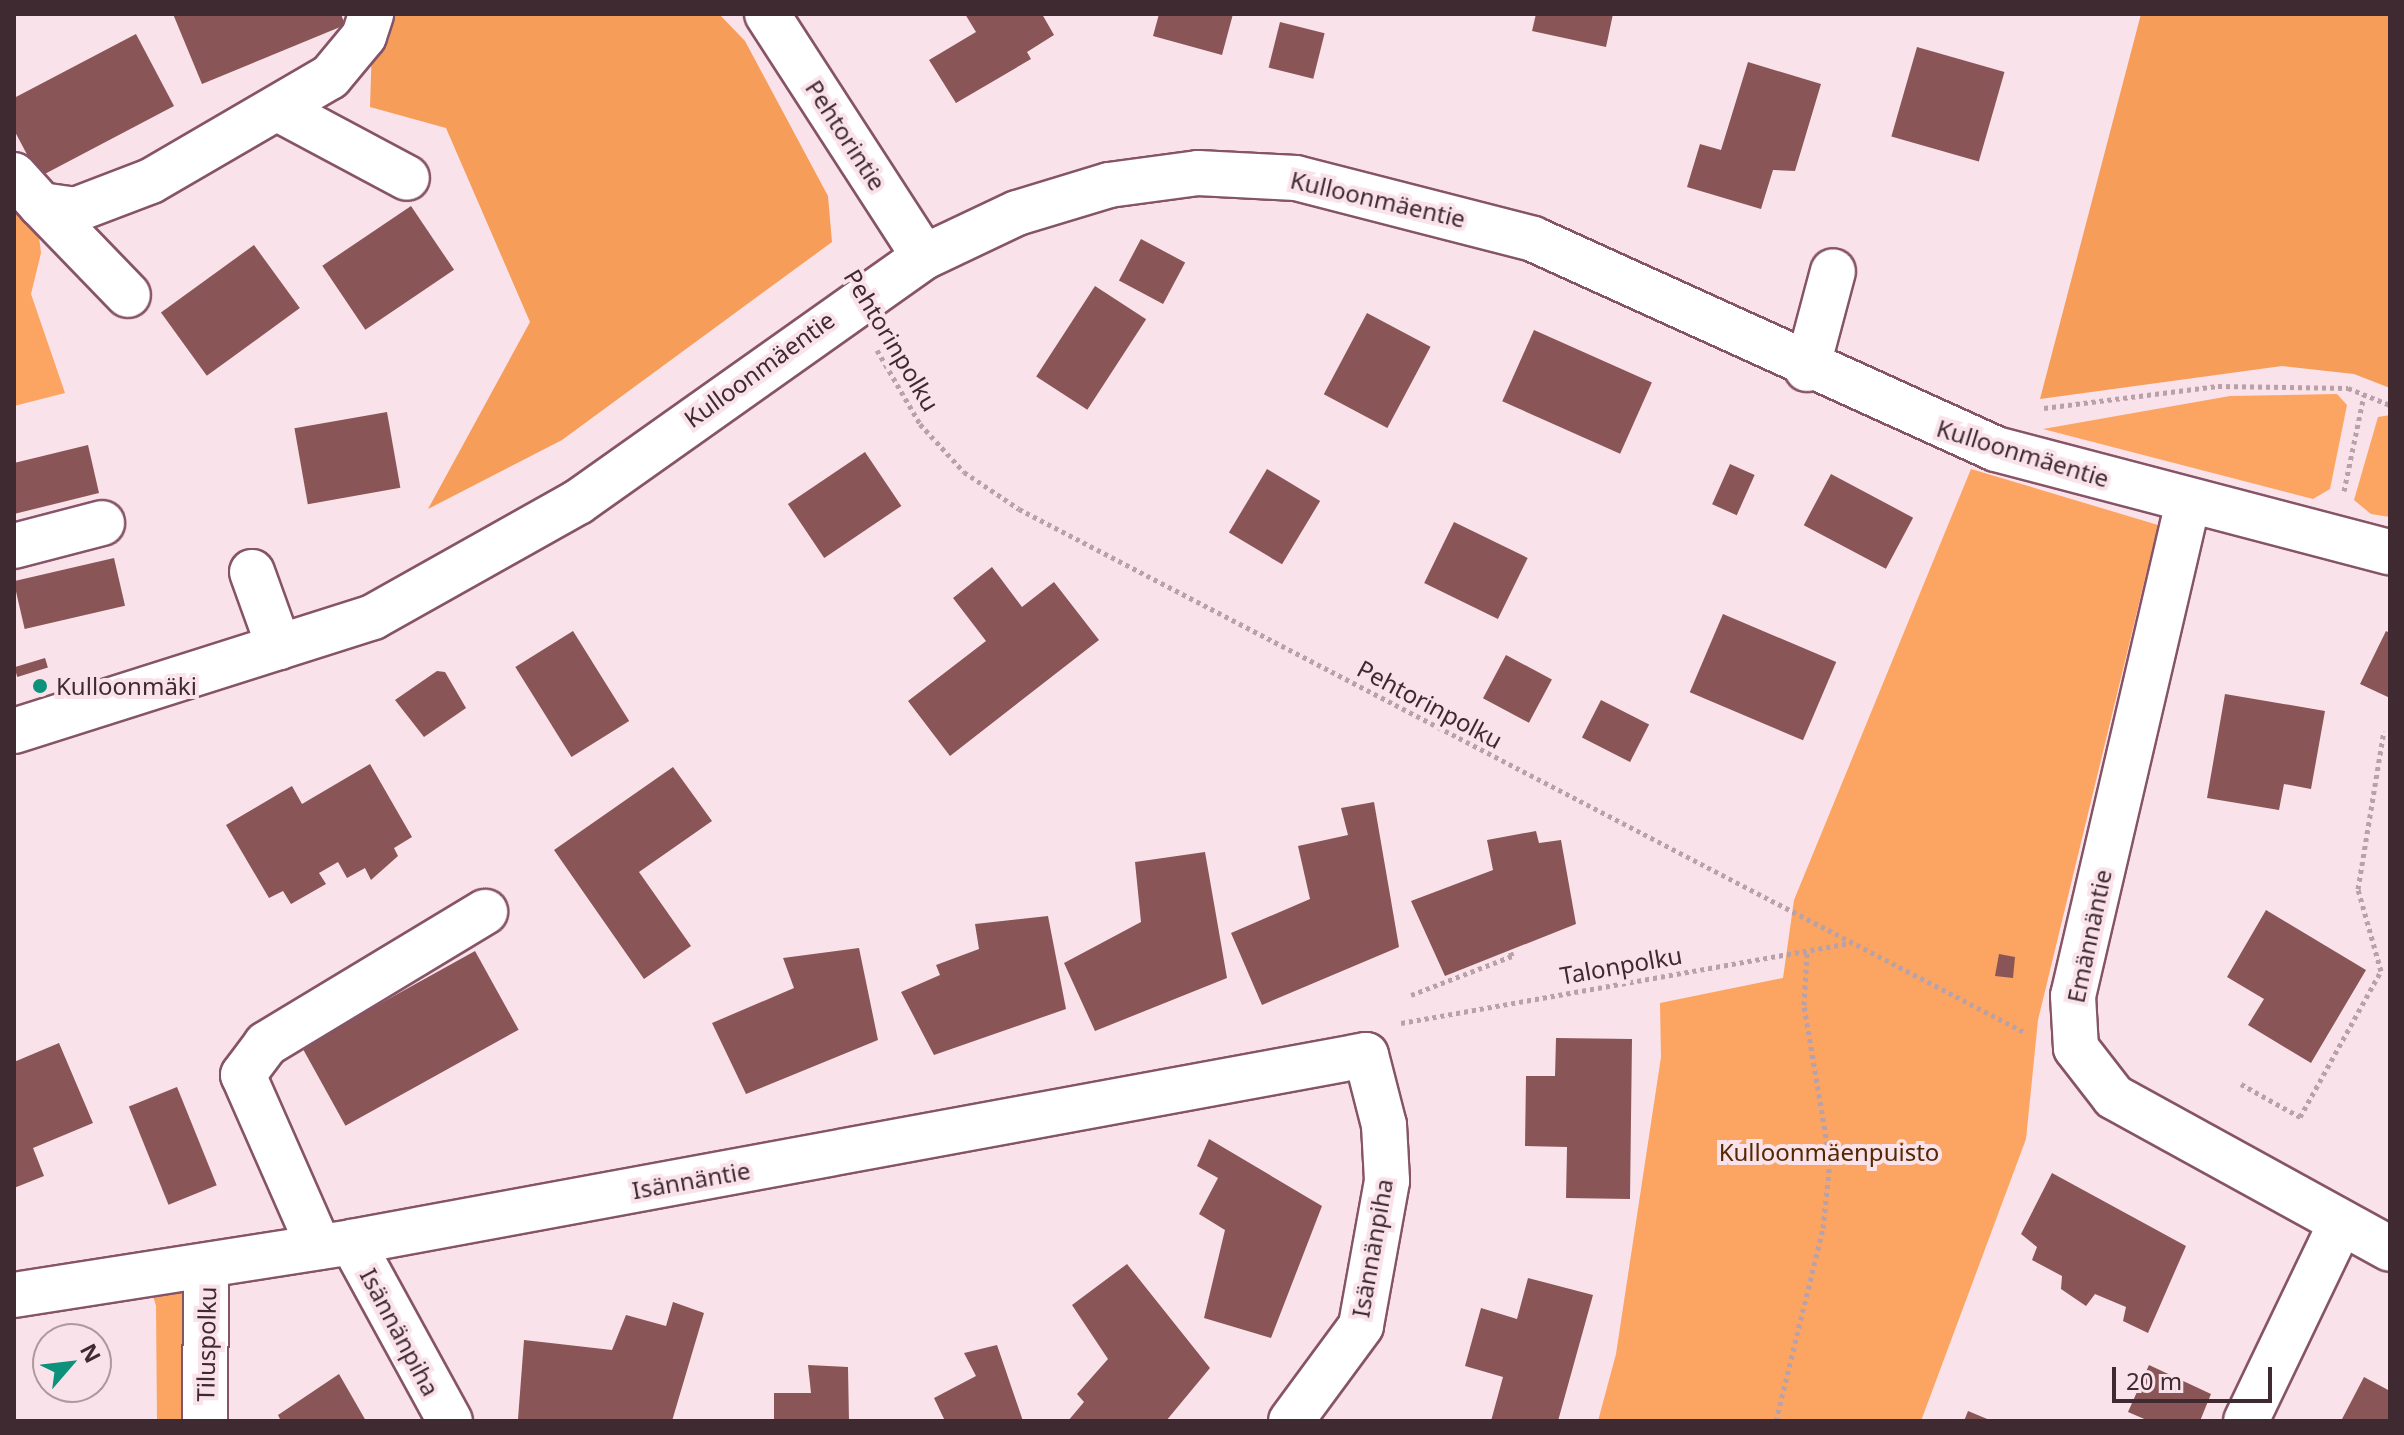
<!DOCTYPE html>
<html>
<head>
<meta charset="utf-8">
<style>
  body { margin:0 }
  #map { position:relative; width:2404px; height:1435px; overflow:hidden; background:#fae2ea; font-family:"Noto Sans",sans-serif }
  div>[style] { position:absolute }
  .green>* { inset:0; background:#fca461 }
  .forest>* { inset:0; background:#f69d5a }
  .building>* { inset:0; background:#895557; transform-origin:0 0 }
  .path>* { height:5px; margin-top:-2.5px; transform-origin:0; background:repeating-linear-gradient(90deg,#b8a1a9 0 4px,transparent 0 8px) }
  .roads { filter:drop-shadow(2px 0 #865467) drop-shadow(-2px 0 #865467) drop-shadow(0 2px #865467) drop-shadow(0 -2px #865467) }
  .minor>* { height:44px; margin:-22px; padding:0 22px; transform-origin:22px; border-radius:22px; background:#fff }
  .dots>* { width:22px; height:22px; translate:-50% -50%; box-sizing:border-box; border:4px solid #fae2ea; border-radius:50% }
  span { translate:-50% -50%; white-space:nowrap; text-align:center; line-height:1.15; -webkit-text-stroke:8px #fae2ea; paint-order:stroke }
  .street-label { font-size:24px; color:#402a32 }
  .poi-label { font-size:24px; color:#402a32 }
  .left { translate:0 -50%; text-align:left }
  .park-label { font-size:24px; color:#542902 }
  .frame { position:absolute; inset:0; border:16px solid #402a32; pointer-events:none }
  .north { position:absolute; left:32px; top:1323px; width:80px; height:80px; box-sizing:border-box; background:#fae2ea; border:2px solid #b098a0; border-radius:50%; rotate:62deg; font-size:22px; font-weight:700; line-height:32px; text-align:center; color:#402a32 }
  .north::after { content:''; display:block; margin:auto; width:28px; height:36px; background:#0c927b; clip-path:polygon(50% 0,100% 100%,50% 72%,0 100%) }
  .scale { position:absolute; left:2112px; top:1367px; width:160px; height:36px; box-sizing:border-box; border:4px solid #402a32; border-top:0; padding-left:10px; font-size:24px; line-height:28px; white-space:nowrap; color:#402a32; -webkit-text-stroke:6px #fae2ea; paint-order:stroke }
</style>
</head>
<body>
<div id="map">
  <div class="green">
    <div style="clip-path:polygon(14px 199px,36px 213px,41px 253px,31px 294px,65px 393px,14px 406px)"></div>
    <div style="clip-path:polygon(2337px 394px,2347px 405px,2330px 489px,2313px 499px,2043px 429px,2230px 396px)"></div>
    <div style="clip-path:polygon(2390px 415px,2390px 517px,2371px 514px,2354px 500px,2378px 417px)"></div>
    <div style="clip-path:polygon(1971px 469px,2158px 525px,2038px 1020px,2026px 1139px,1921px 1421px,1598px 1421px,1616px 1354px,1661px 1057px,1660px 1003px,1783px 978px,1794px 900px)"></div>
    <div style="clip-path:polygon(206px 1266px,229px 1337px,223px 1421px,157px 1421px,156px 1306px,147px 1275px)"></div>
  </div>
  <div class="forest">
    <div style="clip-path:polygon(373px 14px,719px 14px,745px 41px,828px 196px,832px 242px,562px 440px,428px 509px,530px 322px,446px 128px,370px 107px)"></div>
    <div style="clip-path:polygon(2141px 14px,2390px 14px,2390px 388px,2354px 374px,2282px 366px,2040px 399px)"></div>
  </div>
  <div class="building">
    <div style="clip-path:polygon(173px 14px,341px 14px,345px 25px,202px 84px)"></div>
    <div style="clip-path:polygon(965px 14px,1042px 14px,1054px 35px,1027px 52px,1031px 59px,956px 103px,929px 60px,976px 32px)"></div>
    <div style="clip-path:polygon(1159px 14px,1233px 14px,1222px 55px,1153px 36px)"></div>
    <div style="clip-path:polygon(1536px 14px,1613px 14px,1606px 47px,1532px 31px)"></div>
    <div style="left:1280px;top:22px;width:46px;height:47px;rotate:14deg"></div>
    <div style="clip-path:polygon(136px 34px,174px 106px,39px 177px,14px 130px,14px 98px)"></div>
    <div style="left:1917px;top:47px;width:91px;height:93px;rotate:16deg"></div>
    <div style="clip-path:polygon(1748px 62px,1821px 84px,1795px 171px,1773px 170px,1761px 209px,1687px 187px,1700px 144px,1721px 150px)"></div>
    <div style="left:411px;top:206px;width:77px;height:107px;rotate:56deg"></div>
    <div style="left:1141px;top:239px;width:50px;height:47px;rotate:28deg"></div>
    <div style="left:254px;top:245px;width:78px;height:115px;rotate:54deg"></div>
    <div style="left:1095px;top:286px;width:61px;height:108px;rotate:33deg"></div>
    <div style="left:1367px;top:313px;width:72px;height:92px;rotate:28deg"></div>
    <div style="left:1534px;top:330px;width:129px;height:78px;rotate:24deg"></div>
    <div style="left:387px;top:412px;width:77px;height:94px;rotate:80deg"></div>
    <div style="clip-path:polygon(88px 445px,99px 493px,14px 514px,14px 463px)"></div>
    <div style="left:865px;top:452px;width:65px;height:93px;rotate:56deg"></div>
    <div style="left:1730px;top:464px;width:27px;height:44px;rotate:24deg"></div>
    <div style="left:1267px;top:469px;width:62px;height:74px;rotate:31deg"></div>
    <div style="left:1831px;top:474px;width:93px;height:58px;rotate:28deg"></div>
    <div style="left:1454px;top:522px;width:82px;height:68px;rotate:26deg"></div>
    <div style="left:114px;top:558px;width:49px;height:103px;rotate:77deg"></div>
    <div style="clip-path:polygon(992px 567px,1022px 607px,1054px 582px,1099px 640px,950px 756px,908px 701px,986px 641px,953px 598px)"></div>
    <div style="left:1723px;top:614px;width:123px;height:85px;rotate:23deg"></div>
    <div style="left:573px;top:631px;width:106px;height:68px;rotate:58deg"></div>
    <div style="clip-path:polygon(2386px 631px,2390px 633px,2390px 698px,2360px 684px)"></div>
    <div style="left:1506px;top:655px;width:52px;height:49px;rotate:28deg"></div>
    <div style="left:45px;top:658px;width:10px;height:32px;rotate:73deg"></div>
    <div style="clip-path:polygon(437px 671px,445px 672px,466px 708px,424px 737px,395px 700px)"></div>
    <div style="clip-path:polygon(2225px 694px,2325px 711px,2311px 789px,2284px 784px,2279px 810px,2207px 798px)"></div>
    <div style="left:1601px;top:700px;width:54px;height:42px;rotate:27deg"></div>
    <div style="clip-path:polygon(370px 764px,412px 837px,394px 848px,398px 856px,371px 880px,365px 868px,347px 878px,338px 862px,319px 873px,326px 884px,291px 904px,283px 891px,269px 898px,226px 825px,292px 786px,302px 804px)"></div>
    <div style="clip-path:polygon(673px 767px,712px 821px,639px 872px,691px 946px,644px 979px,554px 850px)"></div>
    <div style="clip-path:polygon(1374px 802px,1399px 947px,1262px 1005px,1231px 933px,1310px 899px,1298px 846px,1348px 835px,1341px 808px)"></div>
    <div style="clip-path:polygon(1536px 831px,1539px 843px,1561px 840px,1576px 924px,1445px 976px,1411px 901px,1493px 870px,1487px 840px)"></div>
    <div style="clip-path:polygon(1205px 852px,1227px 978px,1095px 1031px,1064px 963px,1141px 922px,1135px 862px)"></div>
    <div style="clip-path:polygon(2266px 910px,2366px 970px,2311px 1063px,2248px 1025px,2264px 999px,2227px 977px)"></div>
    <div style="clip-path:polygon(1048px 916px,1066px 1009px,934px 1055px,901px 992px,940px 975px,936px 965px,979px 949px,975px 924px)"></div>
    <div style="clip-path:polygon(859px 948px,878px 1040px,746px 1094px,712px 1023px,794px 988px,783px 958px)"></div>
    <div style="left:475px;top:951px;width:90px;height:198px;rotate:61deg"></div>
    <div style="clip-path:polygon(1999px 954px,2015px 957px,2013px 978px,1995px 976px)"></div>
    <div style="clip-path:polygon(1556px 1038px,1632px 1039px,1630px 1199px,1566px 1198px,1567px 1147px,1525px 1146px,1526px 1076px,1555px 1076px)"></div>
    <div style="clip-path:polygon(59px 1043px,93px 1123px,33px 1148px,44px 1176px,14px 1188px,14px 1062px)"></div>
    <div style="left:177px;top:1087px;width:106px;height:52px;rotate:68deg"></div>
    <div style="clip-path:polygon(1209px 1139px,1322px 1206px,1271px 1338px,1204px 1318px,1225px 1230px,1199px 1214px,1218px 1178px,1197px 1166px)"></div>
    <div style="clip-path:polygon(2052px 1173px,2186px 1246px,2148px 1333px,2123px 1321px,2126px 1307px,2095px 1294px,2086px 1306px,2061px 1289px,2062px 1276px,2032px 1260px,2037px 1247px,2021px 1234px)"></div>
    <div style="clip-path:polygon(1127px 1264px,1210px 1368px,1166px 1421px,1068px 1421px,1084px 1402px,1077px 1394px,1108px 1359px,1072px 1305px)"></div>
    <div style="clip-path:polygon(1528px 1278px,1593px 1295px,1558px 1421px,1491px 1421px,1503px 1377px,1465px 1366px,1481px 1308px,1517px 1319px)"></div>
    <div style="clip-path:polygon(673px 1302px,704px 1313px,672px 1421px,518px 1419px,524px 1340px,612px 1350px,626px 1315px,666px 1326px)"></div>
    <div style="clip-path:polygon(997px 1345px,1023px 1421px,945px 1421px,934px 1398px,976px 1376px,964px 1353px)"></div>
    <div style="clip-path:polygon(808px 1365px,848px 1367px,849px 1421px,774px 1421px,774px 1393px,811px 1393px)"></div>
    <div style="clip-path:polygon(2149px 1365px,2211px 1394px,2200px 1421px,2149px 1421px,2128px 1412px)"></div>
    <div style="clip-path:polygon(339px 1374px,366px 1421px,281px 1421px,278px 1415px)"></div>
    <div style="clip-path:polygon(2364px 1377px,2390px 1391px,2390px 1421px,2341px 1421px)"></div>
    <div style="clip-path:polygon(1968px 1411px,1992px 1421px,1964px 1421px)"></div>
  </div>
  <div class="path">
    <div style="left:877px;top:350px;width:86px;rotate:59.8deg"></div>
    <div style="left:920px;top:424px;width:65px;rotate:47.5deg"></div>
    <div style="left:964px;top:472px;width:66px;rotate:33.9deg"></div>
    <div style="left:1019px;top:509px;width:1133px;rotate:27.49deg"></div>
    <div style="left:2044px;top:408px;width:175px;rotate:-7.2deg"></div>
    <div style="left:2218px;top:386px;width:130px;rotate:0.9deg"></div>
    <div style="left:2348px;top:388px;width:45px;rotate:22deg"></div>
    <div style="left:2344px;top:491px;width:98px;rotate:-78.2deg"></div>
    <div style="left:1411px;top:995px;width:108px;rotate:-21.1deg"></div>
    <div style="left:1512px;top:956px;width:6px;rotate:-108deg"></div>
    <div style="left:1401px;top:1023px;width:458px;rotate:-10.1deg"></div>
    <div style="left:2241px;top:1084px;width:68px;rotate:29.2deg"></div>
    <div style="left:2300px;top:1117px;width:167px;rotate:-61deg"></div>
    <div style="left:2381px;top:971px;width:85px;rotate:-105.7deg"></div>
    <div style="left:2358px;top:889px;width:160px;rotate:-80.7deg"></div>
    <div style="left:1776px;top:1421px;width:199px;rotate:-76.3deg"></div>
    <div style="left:1823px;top:1228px;width:67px;rotate:-84deg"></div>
    <div style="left:1830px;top:1161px;width:158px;rotate:-99.5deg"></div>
    <div style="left:1804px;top:1005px;width:54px;rotate:-86.8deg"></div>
  </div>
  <div class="roads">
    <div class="minor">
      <div style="left:767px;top:14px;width:289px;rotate:57.1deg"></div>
      <div style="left:278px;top:109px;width:146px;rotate:28.1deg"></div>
      <div style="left:14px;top:175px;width:40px;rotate:48deg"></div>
      <div style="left:41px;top:205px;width:34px;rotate:8deg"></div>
      <div style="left:75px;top:210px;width:81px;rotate:-20.9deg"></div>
      <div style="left:151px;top:181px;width:207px;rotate:-30.2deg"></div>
      <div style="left:330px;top:77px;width:53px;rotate:-50.3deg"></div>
      <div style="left:364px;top:36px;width:23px;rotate:-72deg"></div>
      <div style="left:41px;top:205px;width:125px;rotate:46deg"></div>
      <div style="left:1807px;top:369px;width:101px;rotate:-75.1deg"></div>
      <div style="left:2188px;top:502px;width:507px;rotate:103.1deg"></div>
      <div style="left:2073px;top:996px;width:52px;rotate:86.7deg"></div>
      <div style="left:2076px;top:1048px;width:62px;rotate:52.2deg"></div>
      <div style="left:2114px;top:1097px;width:315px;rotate:28.8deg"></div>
      <div style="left:14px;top:546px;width:91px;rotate:-14.6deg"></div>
      <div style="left:252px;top:572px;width:80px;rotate:70.2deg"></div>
      <div style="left:14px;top:731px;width:377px;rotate:-17.6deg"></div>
      <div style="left:373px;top:617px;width:235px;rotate:-29.3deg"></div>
      <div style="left:578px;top:502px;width:424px;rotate:-35.3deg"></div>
      <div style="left:924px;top:257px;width:103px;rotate:-25.3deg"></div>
      <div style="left:1017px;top:213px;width:96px;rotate:-16.9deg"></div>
      <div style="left:1109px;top:185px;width:90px;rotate:-7.7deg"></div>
      <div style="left:1198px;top:173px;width:98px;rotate:2.9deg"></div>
      <div style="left:1296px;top:178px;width:245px;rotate:14.4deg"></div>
      <div style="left:1533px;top:239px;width:508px;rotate:24.4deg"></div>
      <div style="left:1996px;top:449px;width:407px;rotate:14.7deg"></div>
      <div style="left:352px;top:1242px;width:204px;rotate:61.3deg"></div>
      <div style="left:319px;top:1247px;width:188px;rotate:-113.8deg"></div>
      <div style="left:243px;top:1075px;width:39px;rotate:-53deg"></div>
      <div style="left:266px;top:1044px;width:256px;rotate:-31.1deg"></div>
      <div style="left:14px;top:1295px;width:342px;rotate:-8.9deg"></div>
      <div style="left:352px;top:1242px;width:1031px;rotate:-10.45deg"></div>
      <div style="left:1366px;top:1055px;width:72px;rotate:75.6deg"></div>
      <div style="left:1384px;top:1125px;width:56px;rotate:86.9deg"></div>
      <div style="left:1387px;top:1181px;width:147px;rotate:100.2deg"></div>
      <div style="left:1361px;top:1326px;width:118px;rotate:126.4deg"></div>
      <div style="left:205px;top:1421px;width:155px;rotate:-89.6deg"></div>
      <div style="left:2246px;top:1421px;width:220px;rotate:-64.4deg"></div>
    </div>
  </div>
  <div class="dots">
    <div style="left:40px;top:686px;background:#0c927b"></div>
  </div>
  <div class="street-label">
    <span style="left:846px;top:135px;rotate:57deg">Pehtorintie</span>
    <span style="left:1378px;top:199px;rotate:13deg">Kulloonmäentie</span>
    <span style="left:892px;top:340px;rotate:59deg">Pehtorinpolku</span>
    <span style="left:759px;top:369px;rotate:-36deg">Kulloonmäentie</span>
    <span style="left:2023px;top:453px;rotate:17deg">Kulloonmäentie</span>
    <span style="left:1430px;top:704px;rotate:28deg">Pehtorinpolku</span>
    <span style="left:2089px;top:936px;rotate:-78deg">Emännäntie</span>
    <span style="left:1621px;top:965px;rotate:-10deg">Talonpolku</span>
    <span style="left:691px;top:1180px;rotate:-10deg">Isännäntie</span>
    <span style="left:1372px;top:1248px;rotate:-80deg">Isännänpiha</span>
    <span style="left:400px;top:1332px;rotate:62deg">Isännänpiha</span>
    <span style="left:206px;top:1344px;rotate:-89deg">Tiluspolku</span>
  </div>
  <div class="poi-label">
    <span class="left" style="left:56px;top:686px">Kulloonmäki</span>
  </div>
  <div class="park-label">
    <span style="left:1829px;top:1152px">Kulloonmäenpuisto</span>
  </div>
  <div class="frame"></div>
  <div class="north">N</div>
  <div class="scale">20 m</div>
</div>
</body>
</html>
